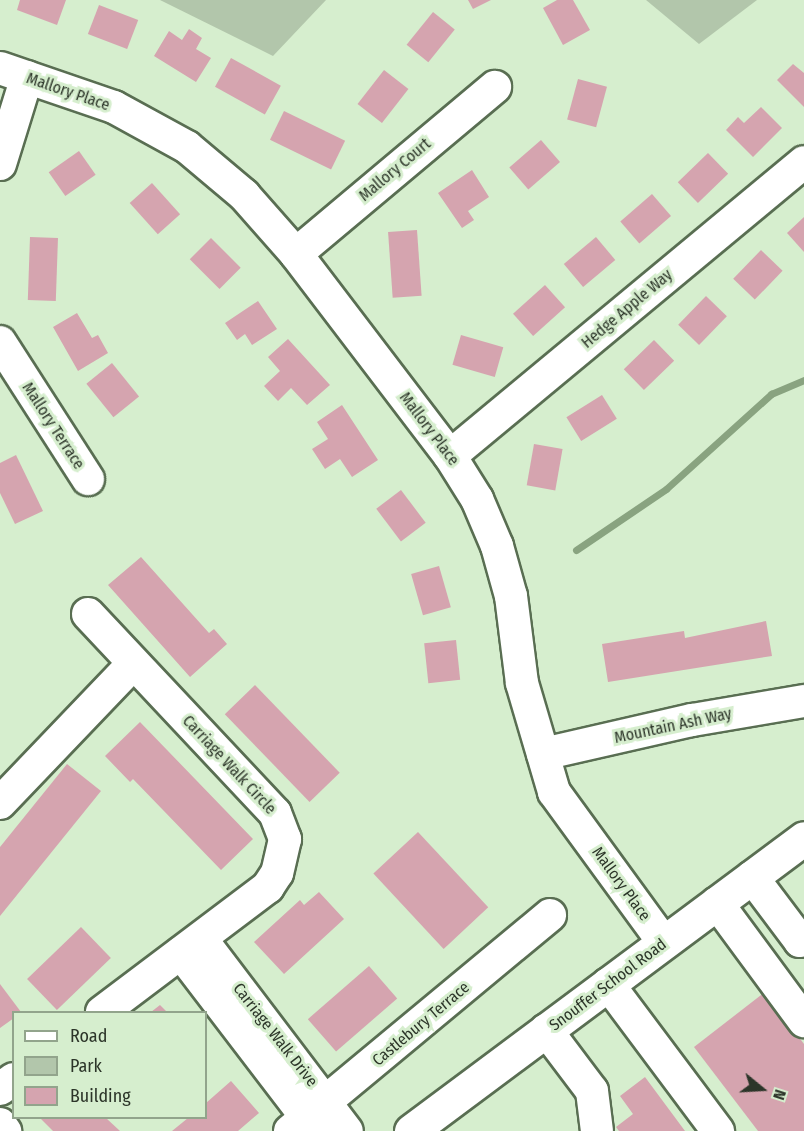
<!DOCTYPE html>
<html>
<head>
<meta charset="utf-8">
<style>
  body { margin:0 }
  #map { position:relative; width:804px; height:1131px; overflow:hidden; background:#d6eece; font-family:"Fira Sans Condensed",sans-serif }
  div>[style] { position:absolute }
  .green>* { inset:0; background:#b2c6ab }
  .stream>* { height:7px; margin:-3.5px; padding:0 3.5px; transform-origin:3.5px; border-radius:3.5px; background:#89a380 }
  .building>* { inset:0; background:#d5a4af; transform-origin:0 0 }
  .roads { filter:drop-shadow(2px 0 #596e52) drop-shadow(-2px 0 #596e52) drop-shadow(0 2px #596e52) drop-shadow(0 -2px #596e52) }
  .minor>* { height:32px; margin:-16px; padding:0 16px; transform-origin:16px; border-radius:16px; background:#fff }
  .major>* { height:33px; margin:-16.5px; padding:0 16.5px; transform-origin:16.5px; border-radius:16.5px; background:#fff }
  span { translate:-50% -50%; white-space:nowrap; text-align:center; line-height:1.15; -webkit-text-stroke:6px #d6eece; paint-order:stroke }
  .street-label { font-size:16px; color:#2c3529 }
  .legend { position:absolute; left:12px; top:1011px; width:195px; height:108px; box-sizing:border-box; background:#d6eece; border:2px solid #92a48c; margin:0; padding:8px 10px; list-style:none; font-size:18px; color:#2c3529 }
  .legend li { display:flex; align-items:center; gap:12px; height:30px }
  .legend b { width:30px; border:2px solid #92a48c }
  .north { position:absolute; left:732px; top:1059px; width:60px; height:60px; -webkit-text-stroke:4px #d6eece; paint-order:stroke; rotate:108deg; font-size:16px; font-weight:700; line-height:24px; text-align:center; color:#2c3529 }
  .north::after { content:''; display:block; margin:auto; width:21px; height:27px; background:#2c3529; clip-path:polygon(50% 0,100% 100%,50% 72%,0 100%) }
</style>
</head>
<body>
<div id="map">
  <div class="green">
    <div style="clip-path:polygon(160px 0,326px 0,273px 56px)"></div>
    <div style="clip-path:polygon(646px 0,757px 0,699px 44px)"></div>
  </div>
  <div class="stream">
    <div style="left:576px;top:550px;width:109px;rotate:-34.1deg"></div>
    <div style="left:666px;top:489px;width:142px;rotate:-42.1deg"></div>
    <div style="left:771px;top:394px;width:36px;rotate:-23deg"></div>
  </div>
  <div class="building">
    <div style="clip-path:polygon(20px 0,66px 0,57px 25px,17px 10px)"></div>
    <div style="clip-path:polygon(468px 0,491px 0,473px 9px)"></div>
    <div style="clip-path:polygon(557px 0,573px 0,590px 30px,563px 45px,543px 8px)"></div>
    <div style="left:99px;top:5px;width:42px;height:31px;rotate:21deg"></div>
    <div style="left:433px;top:12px;width:28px;height:42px;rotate:39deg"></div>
    <div style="clip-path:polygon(189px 29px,202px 38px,196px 49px,211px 58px,196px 82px,154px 56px,169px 31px,182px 40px)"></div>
    <div style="left:231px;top:58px;width:57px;height:33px;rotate:29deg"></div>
    <div style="clip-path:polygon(793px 64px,804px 73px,804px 107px,777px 80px)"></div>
    <div style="left:384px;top:70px;width:31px;height:43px;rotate:38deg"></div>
    <div style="left:578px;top:79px;width:30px;height:42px;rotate:15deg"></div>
    <div style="clip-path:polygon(761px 107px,782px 128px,753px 157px,726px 130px,738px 117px,744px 123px)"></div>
    <div style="left:284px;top:111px;width:68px;height:32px;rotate:26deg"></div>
    <div style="left:541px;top:140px;width:29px;height:42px;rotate:49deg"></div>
    <div style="left:79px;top:151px;width:29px;height:37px;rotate:55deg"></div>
    <div style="left:708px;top:153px;width:29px;height:42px;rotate:46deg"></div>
    <div style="clip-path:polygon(472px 170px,489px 197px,468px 211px,474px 220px,462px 228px,438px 193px)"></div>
    <div style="left:152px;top:183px;width:42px;height:30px;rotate:48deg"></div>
    <div style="left:652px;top:194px;width:29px;height:42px;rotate:49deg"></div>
    <div style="clip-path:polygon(804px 217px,804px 252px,787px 233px)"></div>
    <div style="left:417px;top:230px;width:66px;height:29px;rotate:86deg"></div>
    <div style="left:30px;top:237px;width:28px;height:63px;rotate:2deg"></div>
    <div style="left:596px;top:237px;width:30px;height:42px;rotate:50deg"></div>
    <div style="left:211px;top:238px;width:42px;height:30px;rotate:45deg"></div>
    <div style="left:761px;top:250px;width:30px;height:40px;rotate:44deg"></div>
    <div style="left:545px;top:285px;width:30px;height:43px;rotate:48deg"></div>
    <div style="left:706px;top:296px;width:29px;height:40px;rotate:44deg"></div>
    <div style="clip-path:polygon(258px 301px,277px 329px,252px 345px,245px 334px,237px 340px,225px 323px)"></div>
    <div style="clip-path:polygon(77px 313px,92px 338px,98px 335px,108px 353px,78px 371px,53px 327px)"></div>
    <div style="left:461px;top:335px;width:44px;height:31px;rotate:16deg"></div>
    <div style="clip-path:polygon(288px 339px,330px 385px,307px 405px,291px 388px,278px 401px,264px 386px,280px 371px,268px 357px)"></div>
    <div style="left:654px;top:340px;width:29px;height:42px;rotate:46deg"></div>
    <div style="left:112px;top:363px;width:43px;height:33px;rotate:51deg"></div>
    <div style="left:602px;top:395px;width:28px;height:42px;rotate:58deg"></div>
    <div style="clip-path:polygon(342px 405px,378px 460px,352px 477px,340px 459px,325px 469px,312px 449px,328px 439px,317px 422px)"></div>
    <div style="left:534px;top:444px;width:29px;height:42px;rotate:10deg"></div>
    <div style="clip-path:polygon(16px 455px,43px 511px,15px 524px,0 493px,0 463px)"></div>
    <div style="left:401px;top:490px;width:41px;height:31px;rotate:53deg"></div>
    <div style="clip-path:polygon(141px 557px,209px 633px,214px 629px,227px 644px,190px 677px,108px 585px)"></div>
    <div style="left:439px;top:566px;width:43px;height:29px;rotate:74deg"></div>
    <div style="clip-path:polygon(766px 621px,772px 656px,608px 682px,602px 644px,684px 631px,685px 638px)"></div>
    <div style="left:456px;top:640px;width:40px;height:32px;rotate:84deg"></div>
    <div style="left:255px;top:685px;width:122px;height:42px;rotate:46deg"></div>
    <div style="clip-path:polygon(140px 722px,253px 839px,221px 870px,133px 779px,130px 782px,105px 756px)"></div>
    <div style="clip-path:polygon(67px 764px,101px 791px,0 916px,0 847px)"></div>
    <div style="left:418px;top:832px;width:103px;height:61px;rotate:47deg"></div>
    <div style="clip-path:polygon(319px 892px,344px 919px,284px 974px,254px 942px,300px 900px,304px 905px)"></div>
    <div style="left:81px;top:927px;width:43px;height:75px;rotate:46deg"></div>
    <div style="left:369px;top:966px;width:43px;height:81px;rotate:49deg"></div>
    <div style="clip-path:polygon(0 984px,21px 1012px,14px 1012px,14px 1018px,0 1028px)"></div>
    <div style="clip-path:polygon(765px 992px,804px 1044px,804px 1131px,758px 1131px,694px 1047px)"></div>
    <div style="clip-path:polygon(160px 1005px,167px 1012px,151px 1012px)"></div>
    <div style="clip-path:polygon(645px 1077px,685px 1131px,619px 1131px,616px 1127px,633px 1114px,620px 1096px)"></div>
    <div style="clip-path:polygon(231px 1081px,259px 1113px,238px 1131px,172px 1131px,188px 1118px,206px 1118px,206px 1103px)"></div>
    <div style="clip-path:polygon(40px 1118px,106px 1118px,120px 1131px,53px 1131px)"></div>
  </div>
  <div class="roads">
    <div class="minor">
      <div style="left:0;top:68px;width:120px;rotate:18.9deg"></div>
      <div style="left:114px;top:107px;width:83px;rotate:28.7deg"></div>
      <div style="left:187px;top:147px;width:75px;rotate:40.1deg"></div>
      <div style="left:244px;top:195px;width:79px;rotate:48.6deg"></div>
      <div style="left:296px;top:254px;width:254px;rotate:52.7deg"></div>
      <div style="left:450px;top:456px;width:51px;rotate:57.9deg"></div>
      <div style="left:477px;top:499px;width:51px;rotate:66.9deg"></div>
      <div style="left:497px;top:546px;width:52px;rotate:74.4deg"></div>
      <div style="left:511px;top:596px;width:88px;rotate:82.8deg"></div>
      <div style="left:522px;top:683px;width:114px;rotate:73.6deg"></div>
      <div style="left:554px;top:792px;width:187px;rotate:53.9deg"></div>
      <div style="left:0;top:164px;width:91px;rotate:-72.8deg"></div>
      <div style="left:296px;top:254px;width:260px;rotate:-40deg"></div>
      <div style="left:0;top:342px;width:163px;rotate:57.3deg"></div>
      <div style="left:450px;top:456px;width:460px;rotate:-39.7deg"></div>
      <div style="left:88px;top:614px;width:273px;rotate:46.8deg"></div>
      <div style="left:275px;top:813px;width:28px;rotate:69deg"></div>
      <div style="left:285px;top:839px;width:35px;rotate:103deg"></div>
      <div style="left:277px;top:873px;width:17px;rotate:123deg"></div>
      <div style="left:268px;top:887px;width:208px;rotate:143deg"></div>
      <div style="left:543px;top:754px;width:153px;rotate:-12.9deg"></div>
      <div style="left:692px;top:720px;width:114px;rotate:-9.6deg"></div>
      <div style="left:0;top:803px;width:192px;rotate:-46.3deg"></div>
      <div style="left:752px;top:877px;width:80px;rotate:53.1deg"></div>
      <div style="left:800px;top:941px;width:5px;rotate:-37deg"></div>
      <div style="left:717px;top:903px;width:147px;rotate:53.6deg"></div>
      <div style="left:201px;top:939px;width:241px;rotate:52.8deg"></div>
      <div style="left:181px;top:953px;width:224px;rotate:52.6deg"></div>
      <div style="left:608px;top:984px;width:184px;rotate:53.2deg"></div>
      <div style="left:546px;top:1030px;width:76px;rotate:53deg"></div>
      <div style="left:592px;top:1091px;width:40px;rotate:82.9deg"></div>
      <div style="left:0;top:1089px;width:17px;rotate:-36deg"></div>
      <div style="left:0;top:1124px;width:9px;rotate:54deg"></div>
      <div style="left:290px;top:1131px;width:338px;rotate:-39.7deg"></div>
    </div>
    <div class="major">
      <div style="left:411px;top:1131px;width:490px;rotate:-36.7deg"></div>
    </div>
  </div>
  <div class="street-label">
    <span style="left:68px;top:92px;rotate:19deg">Mallory Place</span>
    <span style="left:395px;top:170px;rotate:-40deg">Mallory Court</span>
    <span style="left:627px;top:309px;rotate:-40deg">Hedge Apple Way</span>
    <span style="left:53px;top:426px;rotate:57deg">Mallory Terrace</span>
    <span style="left:429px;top:429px;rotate:53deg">Mallory Place</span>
    <span style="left:673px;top:726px;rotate:-12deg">Mountain Ash Way</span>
    <span style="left:229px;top:765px;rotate:47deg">Carriage Walk Circle</span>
    <span style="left:621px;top:884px;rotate:54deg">Mallory Place</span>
    <span style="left:608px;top:985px;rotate:-37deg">Snouffer School Road</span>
    <span style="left:421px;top:1024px;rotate:-40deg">Castlebury Terrace</span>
    <span style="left:275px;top:1035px;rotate:52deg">Carriage Walk Drive</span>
  </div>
  <ul class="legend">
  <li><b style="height:8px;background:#fff"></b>Road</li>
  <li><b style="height:16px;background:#b2c6ab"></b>Park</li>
  <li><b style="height:16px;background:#d5a4af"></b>Building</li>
  </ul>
  <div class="north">N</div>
</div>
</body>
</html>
